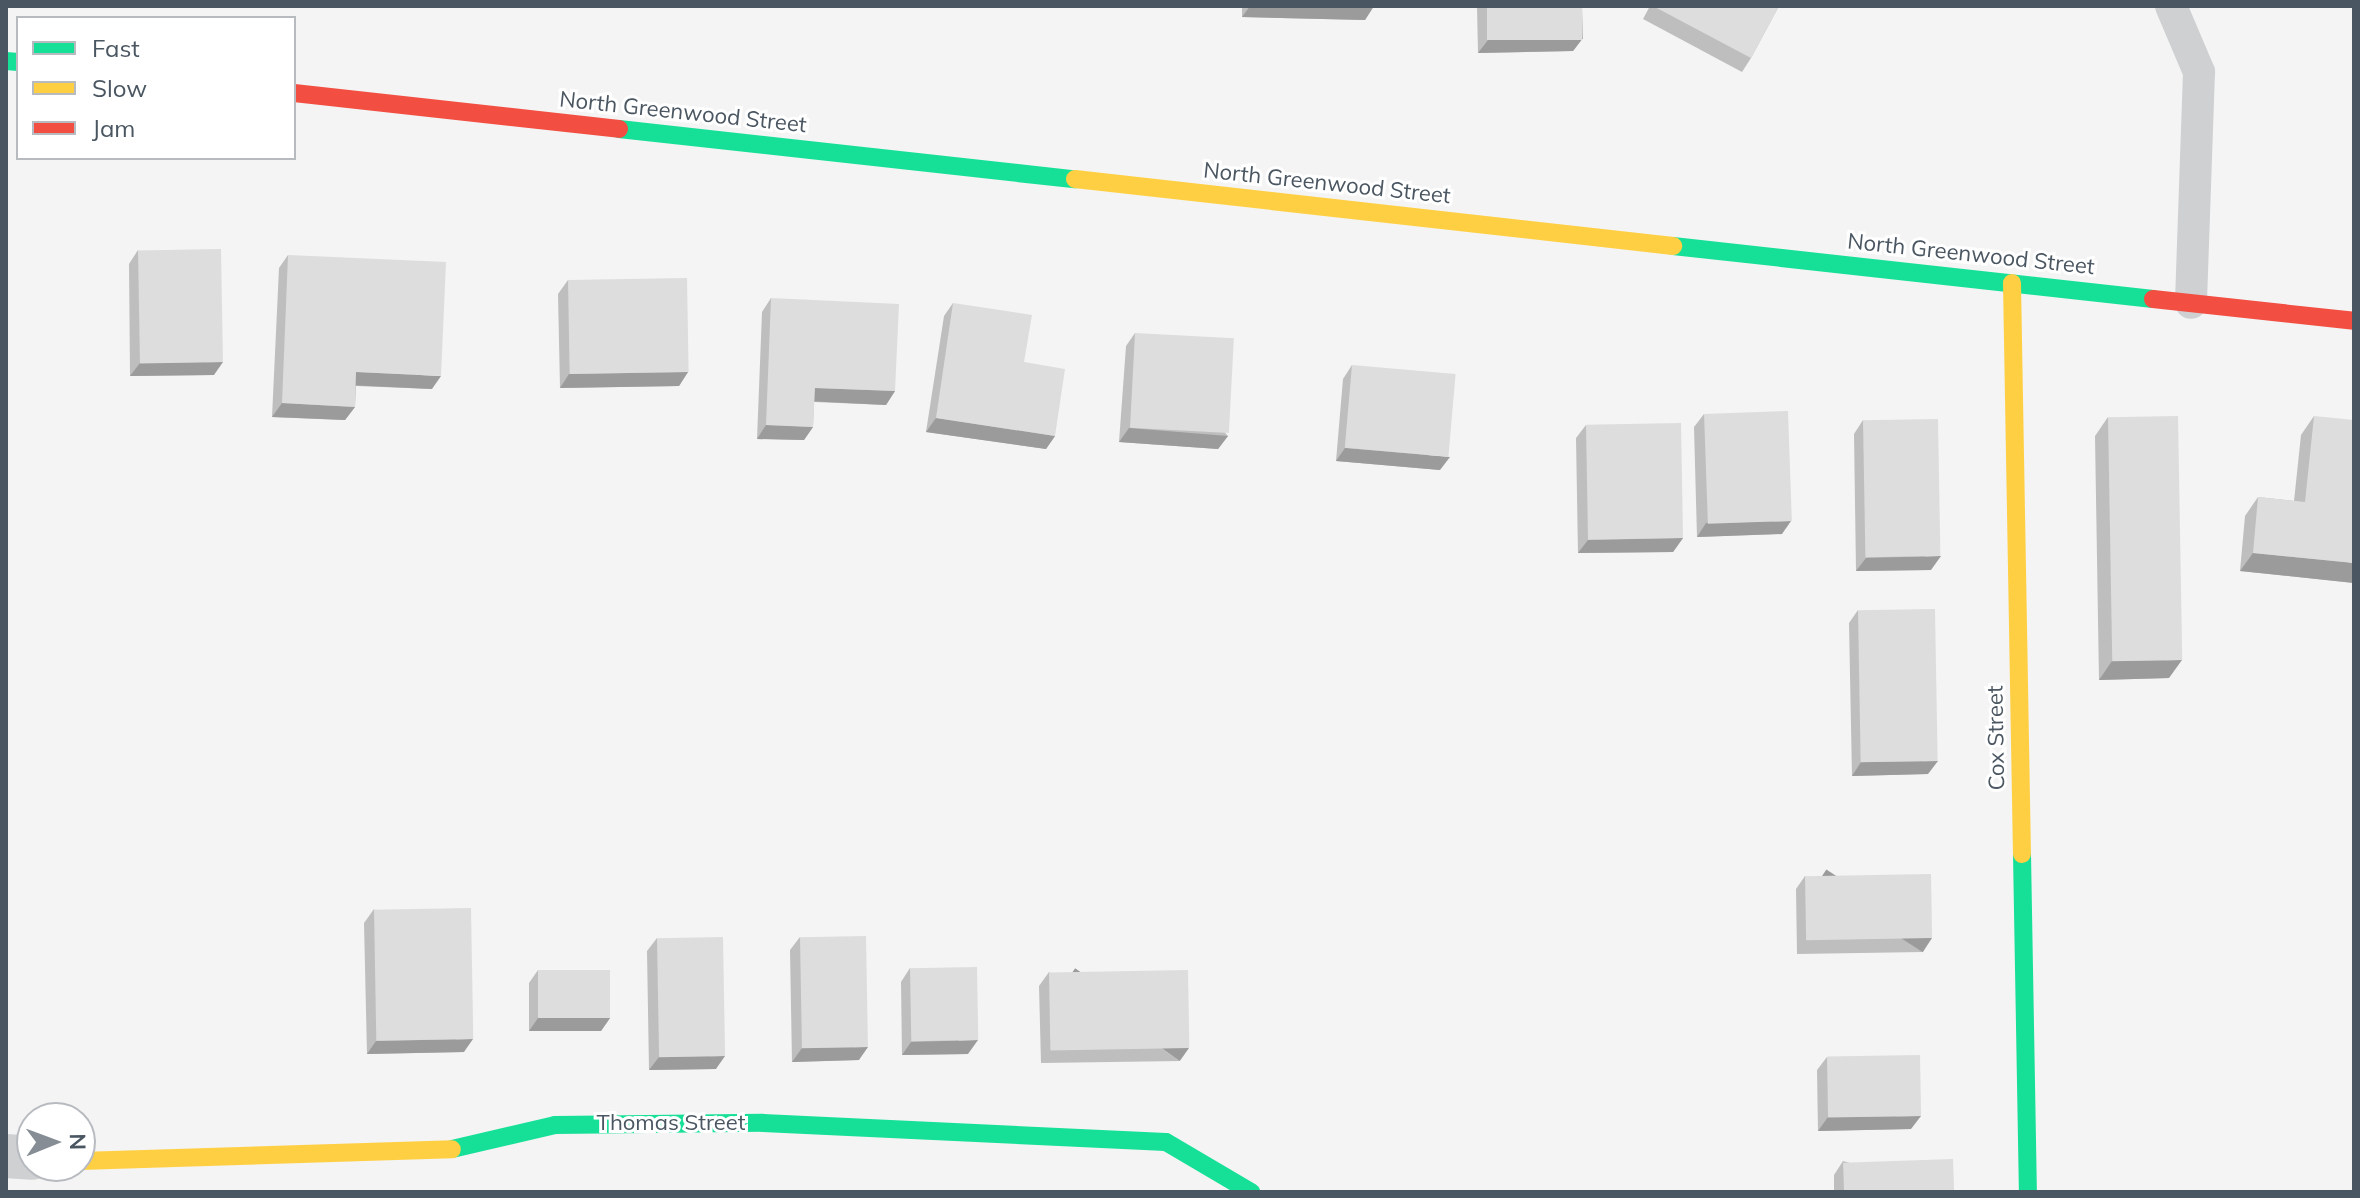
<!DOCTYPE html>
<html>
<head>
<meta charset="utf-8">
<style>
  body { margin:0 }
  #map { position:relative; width:2360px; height:1198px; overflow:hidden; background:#f4f4f4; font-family:Mulish,sans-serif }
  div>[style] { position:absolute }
  .lane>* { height:32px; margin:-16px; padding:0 16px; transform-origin:16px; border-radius:16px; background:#ced0d2 }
  .street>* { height:44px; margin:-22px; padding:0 22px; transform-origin:22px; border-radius:22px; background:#ced0d2 }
  .fast>* { height:18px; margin:-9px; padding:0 9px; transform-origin:9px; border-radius:9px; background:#16e098 }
  .slow>* { height:18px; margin:-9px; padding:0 9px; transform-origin:9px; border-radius:9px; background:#ffcf43 }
  .jam>* { height:18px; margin:-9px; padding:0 9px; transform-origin:9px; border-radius:9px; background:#f24e42 }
  .wall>* { inset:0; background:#bebebf }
  .shaded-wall>* { inset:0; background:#9b9b9b; transform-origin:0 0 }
  .building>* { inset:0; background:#ddddde; transform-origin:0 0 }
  span { translate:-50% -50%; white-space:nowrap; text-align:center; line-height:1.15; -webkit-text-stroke:6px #fff; paint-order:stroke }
  .street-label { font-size:22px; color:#4a5661 }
  .frame { position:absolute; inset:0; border:8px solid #4a5661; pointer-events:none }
  .legend { position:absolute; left:16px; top:16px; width:280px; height:144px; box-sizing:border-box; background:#fff; border:2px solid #b7bbc0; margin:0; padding:10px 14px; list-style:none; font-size:24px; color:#4a5661 }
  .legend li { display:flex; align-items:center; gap:16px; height:40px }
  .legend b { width:40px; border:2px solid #b7bbc0 }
  .north { position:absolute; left:16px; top:1102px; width:80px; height:80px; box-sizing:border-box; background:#fff; border:2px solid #b7bbc0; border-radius:50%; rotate:89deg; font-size:22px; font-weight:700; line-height:32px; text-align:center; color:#4a5661 }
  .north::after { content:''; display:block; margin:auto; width:28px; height:36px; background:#868d94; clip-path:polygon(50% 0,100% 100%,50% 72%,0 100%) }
</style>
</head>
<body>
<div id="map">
  <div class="lane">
    <div style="left:2171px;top:6px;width:72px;rotate:67deg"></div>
    <div style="left:2199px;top:72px;width:231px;rotate:92deg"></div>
  </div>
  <div class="street">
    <div style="left:6px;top:1156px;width:26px;rotate:4deg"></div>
  </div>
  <div class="fast">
    <div style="left:6px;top:61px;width:12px;rotate:5deg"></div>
    <div style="left:619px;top:129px;width:459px;rotate:6.3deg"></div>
    <div style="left:1673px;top:246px;width:483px;rotate:6.3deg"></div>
    <div style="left:2022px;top:854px;width:338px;rotate:89deg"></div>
    <div style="left:452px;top:1149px;width:106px;rotate:-13.1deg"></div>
    <div style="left:555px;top:1125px;width:208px;rotate:-0.6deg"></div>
    <div style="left:763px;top:1123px;width:403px;rotate:2.7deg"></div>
    <div style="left:1166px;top:1142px;width:99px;rotate:30.5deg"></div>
  </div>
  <div class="slow">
    <div style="left:1075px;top:179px;width:602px;rotate:6.39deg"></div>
    <div style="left:2012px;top:283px;width:571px;rotate:89deg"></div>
    <div style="left:80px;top:1161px;width:372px;rotate:-1.8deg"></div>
  </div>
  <div class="jam">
    <div style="left:294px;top:93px;width:327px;rotate:6.3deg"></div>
    <div style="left:2153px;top:299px;width:202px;rotate:6.2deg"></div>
  </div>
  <div class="wall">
    <div style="clip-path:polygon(1242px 6px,1374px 6px,1365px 20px,1242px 17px)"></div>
    <div style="clip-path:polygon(1477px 6px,1582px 6px,1583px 38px,1573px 51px,1478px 53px)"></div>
    <div style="clip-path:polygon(1650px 6px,1779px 6px,1751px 58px,1742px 72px,1643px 19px)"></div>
    <div style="clip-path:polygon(138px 250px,214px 375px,130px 376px,129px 264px)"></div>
    <div style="clip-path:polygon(288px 255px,432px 389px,356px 386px,355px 407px,345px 420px,272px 417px,279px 268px)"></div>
    <div style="clip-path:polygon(568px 280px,688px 372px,679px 386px,560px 388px,558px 294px)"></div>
    <div style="clip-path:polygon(771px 298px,895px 391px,886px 405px,814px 402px,813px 427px,804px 440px,757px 439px,762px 312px)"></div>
    <div style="clip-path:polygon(953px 303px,1024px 362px,1055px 436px,1046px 449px,926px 432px,944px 316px)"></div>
    <div style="clip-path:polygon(1135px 333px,1228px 436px,1218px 449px,1119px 442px,1126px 346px)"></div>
    <div style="clip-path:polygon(1352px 365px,1440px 470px,1336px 461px,1343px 379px)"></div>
    <div style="clip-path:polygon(1704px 414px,1782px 534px,1697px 537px,1694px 427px)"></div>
    <div style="clip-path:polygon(2314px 416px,2354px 583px,2240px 571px,2245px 516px,2258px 497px,2294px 501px,2301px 435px)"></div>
    <div style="clip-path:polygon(2108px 417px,2169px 678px,2099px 680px,2095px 436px)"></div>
    <div style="clip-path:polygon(1863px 420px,1931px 570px,1856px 571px,1854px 434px)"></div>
    <div style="clip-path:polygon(1586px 425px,1683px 538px,1673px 552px,1578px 553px,1576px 438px)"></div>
    <div style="clip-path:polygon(1858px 610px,1928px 774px,1852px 776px,1849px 623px)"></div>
    <div style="clip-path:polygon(1805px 876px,1923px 952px,1797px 954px,1796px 889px)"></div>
    <div style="clip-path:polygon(374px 909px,464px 1052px,367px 1054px,364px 923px)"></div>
    <div style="clip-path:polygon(800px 937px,859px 1060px,792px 1062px,790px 950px)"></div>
    <div style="clip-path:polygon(657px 938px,716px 1069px,649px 1070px,647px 951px)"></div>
    <div style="clip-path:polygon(910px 968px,968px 1054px,902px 1055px,901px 982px)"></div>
    <div style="clip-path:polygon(538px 970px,610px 1018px,601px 1031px,529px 1031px,529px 983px)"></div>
    <div style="clip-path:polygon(1049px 972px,1180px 1061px,1041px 1063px,1039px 986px)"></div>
    <div style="clip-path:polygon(1827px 1057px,1911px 1129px,1818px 1131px,1817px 1070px)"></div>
    <div style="clip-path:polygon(1843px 1161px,1954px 1192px,1834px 1192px,1834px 1175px)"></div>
  </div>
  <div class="shaded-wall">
    <div style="clip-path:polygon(1250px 6px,1374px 6px,1365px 20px,1242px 17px)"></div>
    <div style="clip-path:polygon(1583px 38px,1573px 51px,1478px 53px,1488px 40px)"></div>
    <div style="clip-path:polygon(223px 362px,214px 375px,130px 376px,140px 363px)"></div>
    <div style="clip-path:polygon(356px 372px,441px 376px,432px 389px,347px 385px)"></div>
    <div style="clip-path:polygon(688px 372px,679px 386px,560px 388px,569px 374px)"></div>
    <div style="clip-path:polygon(815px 388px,895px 391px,886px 405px,806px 401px)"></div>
    <div style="clip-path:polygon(282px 403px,355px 407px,345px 420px,272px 417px)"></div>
    <div style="clip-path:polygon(936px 418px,1055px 436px,1046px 449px,926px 432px)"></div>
    <div style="clip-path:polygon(766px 425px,813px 427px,804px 440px,757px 439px)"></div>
    <div style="clip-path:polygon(1129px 428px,1228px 436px,1218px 449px,1119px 442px)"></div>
    <div style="clip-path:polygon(1345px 448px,1450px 457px,1440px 470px,1336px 461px)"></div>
    <div style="clip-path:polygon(1791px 521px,1782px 534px,1697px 537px,1706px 523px)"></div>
    <div style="clip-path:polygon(1683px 538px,1673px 552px,1578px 553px,1588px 540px)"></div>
    <div style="clip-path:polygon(2253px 553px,2354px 563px,2354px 583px,2240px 571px)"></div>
    <div style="clip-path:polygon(1941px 556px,1931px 570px,1856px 571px,1866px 558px)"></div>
    <div style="clip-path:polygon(2182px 660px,2169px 678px,2099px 680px,2112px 661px)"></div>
    <div style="clip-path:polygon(1938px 761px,1928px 774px,1852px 776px,1861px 762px)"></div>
    <div style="left:1932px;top:938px;width:17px;height:126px;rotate:123deg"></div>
    <div style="clip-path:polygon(538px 1018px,610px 1018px,601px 1031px,529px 1031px)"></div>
    <div style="clip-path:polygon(473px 1039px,464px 1052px,367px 1054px,376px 1041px)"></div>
    <div style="clip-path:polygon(978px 1040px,968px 1054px,902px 1055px,911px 1042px)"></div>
    <div style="clip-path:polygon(868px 1047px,859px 1060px,792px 1062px,802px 1048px)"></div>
    <div style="left:1189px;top:1048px;width:16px;height:139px;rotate:125deg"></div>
    <div style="clip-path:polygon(725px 1056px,716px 1069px,649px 1070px,659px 1057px)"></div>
    <div style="clip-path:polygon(1921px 1116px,1911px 1129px,1818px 1131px,1828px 1117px)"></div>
  </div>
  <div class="building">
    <div style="left:1487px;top:6px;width:95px;height:34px"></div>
    <div style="clip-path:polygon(1653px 6px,1779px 6px,1751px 58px)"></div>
    <div style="left:221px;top:249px;width:113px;height:83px;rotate:89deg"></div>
    <div style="clip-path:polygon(288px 255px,446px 262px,441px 376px,356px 372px,355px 407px,282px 403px)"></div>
    <div style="left:687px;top:278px;width:94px;height:119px;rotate:89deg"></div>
    <div style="clip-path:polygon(771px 298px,899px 304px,895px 391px,815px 388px,813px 427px,766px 425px)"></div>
    <div style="clip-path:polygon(953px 303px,1032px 315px,1024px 362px,1065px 369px,1055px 436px,936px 418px)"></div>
    <div style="left:1135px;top:333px;width:99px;height:95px;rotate:3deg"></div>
    <div style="left:1352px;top:365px;width:104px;height:83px;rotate:5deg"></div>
    <div style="left:1788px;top:411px;width:110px;height:84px;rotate:88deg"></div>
    <div style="left:2178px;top:416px;width:244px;height:70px;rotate:89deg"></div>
    <div style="clip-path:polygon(2314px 416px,2354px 420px,2354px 563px,2253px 553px,2258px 497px,2305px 502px)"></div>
    <div style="left:1938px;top:419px;width:137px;height:75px;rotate:89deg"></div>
    <div style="left:1681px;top:423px;width:115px;height:95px;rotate:89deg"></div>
    <div style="left:1935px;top:609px;width:152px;height:77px;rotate:89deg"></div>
    <div style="left:1931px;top:874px;width:64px;height:126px;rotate:89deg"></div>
    <div style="left:471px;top:908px;width:131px;height:97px;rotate:89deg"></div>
    <div style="left:866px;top:936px;width:111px;height:66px;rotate:89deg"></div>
    <div style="left:723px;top:937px;width:119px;height:66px;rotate:89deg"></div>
    <div style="left:977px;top:967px;width:73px;height:67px;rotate:89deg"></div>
    <div style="left:538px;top:970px;width:72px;height:48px"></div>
    <div style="left:1188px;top:970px;width:78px;height:139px;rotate:89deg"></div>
    <div style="left:1920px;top:1055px;width:61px;height:93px;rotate:89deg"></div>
    <div style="left:1953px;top:1159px;width:33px;height:110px;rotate:88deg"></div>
  </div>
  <div class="street-label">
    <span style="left:683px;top:112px;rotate:6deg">North Greenwood Street</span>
    <span style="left:1327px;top:183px;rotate:6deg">North Greenwood Street</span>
    <span style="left:1971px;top:254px;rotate:6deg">North Greenwood Street</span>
    <span style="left:1996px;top:738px;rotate:-91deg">Cox Street</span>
    <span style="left:671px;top:1123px">Thomas Street</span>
  </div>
  <div class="frame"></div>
  <ul class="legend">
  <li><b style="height:10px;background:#16e098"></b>Fast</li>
  <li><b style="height:10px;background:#ffcf43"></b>Slow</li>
  <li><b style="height:10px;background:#f24e42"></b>Jam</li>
  </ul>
  <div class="north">N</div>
</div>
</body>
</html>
